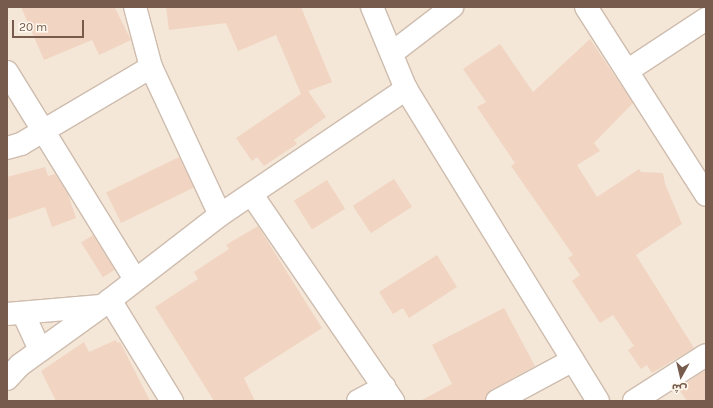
<!DOCTYPE html>
<html>
<head>
<meta charset="utf-8">
<style>
  body { margin:0 }
  #map { position:relative; width:713px; height:408px; overflow:hidden; background:#fcf5e9; font-family:Karla,"Noto Sans Arabic",sans-serif }
  div>[style] { position:absolute }
  .residential>* { inset:0; background:#f4e7d7; transform-origin:0 0 }
  .building>* { inset:0; background:#f1d4c1; transform-origin:0 0 }
  .roads { filter:drop-shadow(1px 0 #cebcae) drop-shadow(-1px 0 #cebcae) drop-shadow(0 1px #cebcae) drop-shadow(0 -1px #cebcae) }
  .minor>* { height:22px; margin:-11px; padding:0 11px; transform-origin:11px; border-radius:11px; background:#fff }
  .tertiary>* { height:22px; margin:-11px; padding:0 11px; transform-origin:11px; border-radius:11px; background:#fff }
  span { translate:-50% -50%; white-space:nowrap; text-align:center; line-height:1.15; -webkit-text-stroke:3.5px #fff9ef; paint-order:stroke }
  .frame { position:absolute; inset:0; border:8px solid #775b4c; pointer-events:none }
  .north { position:absolute; left:661px; top:356px; width:40px; height:40px; -webkit-text-stroke:3px #fff9ef; paint-order:stroke; rotate:188deg; font-size:11px; font-weight:700; line-height:16px; text-align:center; color:#775b4c }
  .north::after { content:''; display:block; margin:auto; width:14px; height:18px; background:#775b4c; clip-path:polygon(50% 0,100% 100%,50% 72%,0 100%) }
  .scale { position:absolute; left:12px; top:20px; width:72px; height:18px; box-sizing:border-box; border:2px solid #775b4c; border-top:0; padding-left:5px; font-size:12px; line-height:14px; white-space:nowrap; color:#775b4c; -webkit-text-stroke:3px #fff9ef; paint-order:stroke }
</style>
</head>
<body>
<div id="map">
  <div class="residential">
    <div style="left:7px;top:7px;width:699px;height:394px"></div>
  </div>
  <div class="building">
    <div style="clip-path:polygon(21px 7px,115px 8px,131px 40px,99px 55px,92px 40px,44px 60px)"></div>
    <div style="clip-path:polygon(166px 7px,301px 7px,332px 82px,308px 91px,326px 117px,294px 140px,297px 144px,264px 166px,257px 157px,252px 161px,236px 138px,301px 94px,276px 35px,238px 51px,226px 23px,169px 30px)"></div>
    <div style="clip-path:polygon(590px 39px,633px 103px,594px 143px,600px 151px,577px 165px,597px 197px,639px 169px,641px 172px,663px 173px,665px 184px,682px 224px,636px 255px,694px 348px,652px 373px,647px 365px,641px 369px,628px 350px,634px 346px,613px 315px,600px 323px,572px 281px,580px 275px,568px 258px,573px 255px,511px 166px,515px 163px,477px 107px,486px 102px,463px 69px,500px 44px,533px 92px)"></div>
    <div style="left:179px;top:157px;width:34px;height:81px;rotate:64deg"></div>
    <div style="clip-path:polygon(45px 167px,48px 176px,55px 174px,68px 194px,76px 218px,52px 227px,45px 207px,7px 220px,7px 177px)"></div>
    <div style="left:394px;top:179px;width:33px;height:49px;rotate:57deg"></div>
    <div style="left:327px;top:180px;width:34px;height:39px;rotate:58deg"></div>
    <div style="clip-path:polygon(258px 226px,322px 328px,244px 378px,255px 401px,214px 401px,155px 307px,198px 279px,194px 272px,229px 249px,226px 245px)"></div>
    <div style="left:93px;top:235px;width:41px;height:14px;rotate:58deg"></div>
    <div style="clip-path:polygon(437px 255px,457px 287px,409px 318px,403px 308px,393px 314px,379px 292px)"></div>
    <div style="clip-path:polygon(504px 308px,535px 366px,491px 390px,485px 401px,420px 401px,452px 384px,432px 345px)"></div>
    <div style="clip-path:polygon(116px 340px,117px 343px,120px 342px,150px 401px,56px 401px,41px 371px,84px 342px,89px 352px)"></div>
    <div style="clip-path:polygon(706px 370px,706px 401px,687px 401px,678px 388px)"></div>
  </div>
  <div class="roads">
    <div class="minor">
      <div style="left:135px;top:7px;width:62px;rotate:75.1deg"></div>
      <div style="left:151px;top:67px;width:163px;rotate:65deg"></div>
      <div style="left:586px;top:7px;width:223px;rotate:57.4deg"></div>
      <div style="left:392px;top:53px;width:76px;rotate:-37.5deg"></div>
      <div style="left:627px;top:71px;width:95px;rotate:-33.4deg"></div>
      <div style="left:7px;top:72px;width:243px;rotate:58.3deg"></div>
      <div style="left:7px;top:148px;width:15px;rotate:-16deg"></div>
      <div style="left:21px;top:144px;width:151px;rotate:-30.6deg"></div>
      <div style="left:252px;top:195px;width:250px;rotate:55.6deg"></div>
      <div style="left:110px;top:300px;width:119px;rotate:58.5deg"></div>
      <div style="left:23px;top:313px;width:41px;rotate:65.3deg"></div>
      <div style="left:7px;top:314px;width:94px;rotate:-4.9deg"></div>
      <div style="left:7px;top:379px;width:19px;rotate:-47deg"></div>
      <div style="left:20px;top:365px;width:111px;rotate:-35.8deg"></div>
      <div style="left:110px;top:300px;width:139px;rotate:-37.7deg"></div>
      <div style="left:220px;top:215px;width:225px;rotate:-34.1deg"></div>
      <div style="left:358px;top:401px;width:30px;rotate:-28deg"></div>
      <div style="left:497px;top:401px;width:86px;rotate:-28.3deg"></div>
      <div style="left:634px;top:401px;width:85px;rotate:-32.6deg"></div>
    </div>
    <div class="tertiary">
      <div style="left:372px;top:7px;width:89px;rotate:67.5deg"></div>
      <div style="left:406px;top:89px;width:366px;rotate:58.4deg"></div>
    </div>
  </div>
  <div class="frame"></div>
  <div class="north">ش</div>
  <div class="scale">20 m</div>
</div>
</body>
</html>
